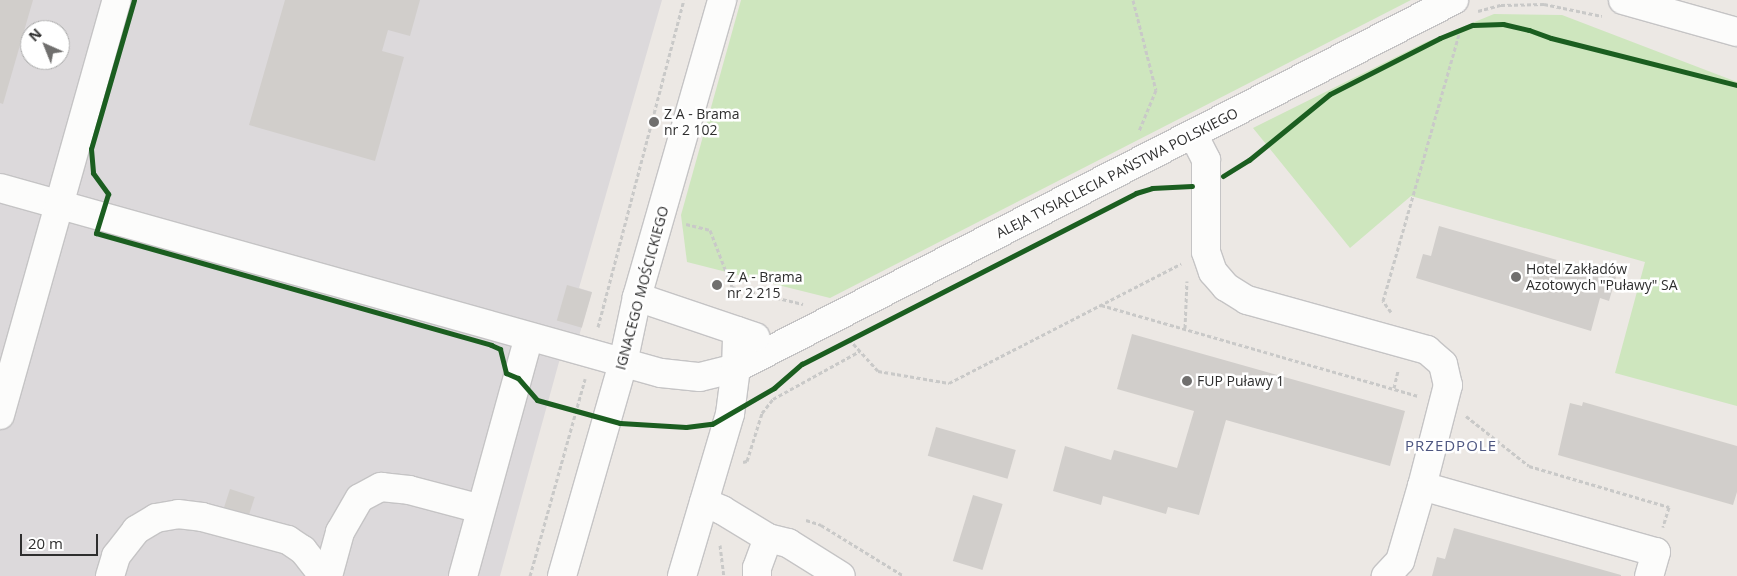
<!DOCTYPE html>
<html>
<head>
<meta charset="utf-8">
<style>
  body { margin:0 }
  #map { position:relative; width:1737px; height:576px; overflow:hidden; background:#ece8e4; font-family:"Open Sans",sans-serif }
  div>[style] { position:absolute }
  .industrial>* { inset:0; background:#dcd9db }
  .green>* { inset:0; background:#cee6be }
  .building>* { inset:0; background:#d1cecb; transform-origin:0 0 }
  .path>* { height:3px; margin-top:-1.5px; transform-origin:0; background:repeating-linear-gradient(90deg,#c9c9c8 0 4px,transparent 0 6.5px) }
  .roads { filter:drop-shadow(1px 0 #c5c4c5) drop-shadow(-1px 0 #c5c4c5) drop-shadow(0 1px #c5c4c5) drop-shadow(0 -1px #c5c4c5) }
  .minor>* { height:28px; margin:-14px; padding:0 14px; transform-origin:14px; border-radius:14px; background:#fcfcfb }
  .cycleway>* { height:5px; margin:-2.5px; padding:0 2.5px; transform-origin:2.5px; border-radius:2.5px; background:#1b5e20 }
  .dots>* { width:14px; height:14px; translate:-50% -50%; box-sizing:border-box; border:2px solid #fff; border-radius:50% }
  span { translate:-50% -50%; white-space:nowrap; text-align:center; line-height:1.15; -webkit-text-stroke:5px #fff; paint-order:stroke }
  .poi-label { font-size:14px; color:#2e2e2e }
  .left { translate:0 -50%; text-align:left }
  .street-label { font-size:14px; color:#2e2e2e }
  .neighbourhood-label { font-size:15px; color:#4d5680; letter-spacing:1px }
  .north { position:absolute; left:20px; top:20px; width:50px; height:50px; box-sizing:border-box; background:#fff; border:1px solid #ababab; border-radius:50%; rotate:316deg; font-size:14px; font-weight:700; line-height:20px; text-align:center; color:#2e2e2e }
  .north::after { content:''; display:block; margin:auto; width:18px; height:22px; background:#706f6e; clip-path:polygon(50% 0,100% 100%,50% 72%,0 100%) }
  .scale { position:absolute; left:20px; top:534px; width:78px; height:22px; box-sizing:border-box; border:2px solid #2e2e2e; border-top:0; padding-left:6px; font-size:15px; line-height:18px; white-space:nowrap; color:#2e2e2e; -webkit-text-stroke:4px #fff; paint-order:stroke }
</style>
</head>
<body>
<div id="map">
  <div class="industrial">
    <div style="clip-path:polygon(evenodd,0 0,662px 0,579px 288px,592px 292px,579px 336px,567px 333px,500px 576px,0 576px,0 0,30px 30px,60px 30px,60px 60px,30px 60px,30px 30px)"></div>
  </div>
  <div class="green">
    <div style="clip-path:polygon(741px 0,1411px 0,830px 298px,687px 262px,681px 215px)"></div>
    <div style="clip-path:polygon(1494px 14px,1562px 15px,1737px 82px,1737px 406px,1615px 373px,1645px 262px,1411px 196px,1350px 248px,1253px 128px,1426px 42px)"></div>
  </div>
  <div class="building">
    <div style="clip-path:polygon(0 0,33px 0,3px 104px,0 103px)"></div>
    <div style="clip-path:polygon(285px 0,420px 0,410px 36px,388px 30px,382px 51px,404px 57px,375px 161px,249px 125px)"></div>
    <div style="clip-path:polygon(1439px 226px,1616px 277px,1609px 301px,1600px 298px,1591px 331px,1416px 278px,1423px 254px,1431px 256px)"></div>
    <div style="left:567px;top:285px;width:26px;height:37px;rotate:16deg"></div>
    <div style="clip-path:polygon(1132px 334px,1405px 411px,1390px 466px,1226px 420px,1199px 515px,1168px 507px,1166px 514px,1103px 496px,1101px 505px,1053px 491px,1065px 446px,1111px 460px,1114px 450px,1177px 468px,1194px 411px,1117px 389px)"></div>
    <div style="clip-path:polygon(1583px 402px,1737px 446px,1737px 492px,1733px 505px,1558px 455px,1570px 403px,1582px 406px)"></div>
    <div style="left:936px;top:427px;width:83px;height:30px;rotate:16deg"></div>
    <div style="left:230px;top:489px;width:26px;height:22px;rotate:18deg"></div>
    <div style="left:973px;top:495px;width:31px;height:69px;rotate:17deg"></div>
    <div style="clip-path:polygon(1454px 528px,1621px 575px,1621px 576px,1432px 576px,1437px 557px,1445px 559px)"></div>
  </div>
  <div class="path">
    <div style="left:1133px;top:0;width:93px;rotate:75.7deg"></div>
    <div style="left:1156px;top:90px;width:44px;rotate:112.5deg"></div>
    <div style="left:1478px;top:11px;width:24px;rotate:-15deg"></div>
    <div style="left:1501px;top:5px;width:43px;rotate:-1.3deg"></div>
    <div style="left:1544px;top:4px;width:59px;rotate:11.7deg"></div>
    <div style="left:686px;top:224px;width:25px;rotate:14deg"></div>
    <div style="left:710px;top:230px;width:61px;rotate:68.9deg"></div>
    <div style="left:732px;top:287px;width:73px;rotate:13.5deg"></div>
    <div style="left:1101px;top:305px;width:330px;rotate:16deg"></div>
    <div style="left:1391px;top:312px;width:14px;rotate:-126deg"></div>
    <div style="left:1383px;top:301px;width:285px;rotate:-74.1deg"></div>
    <div style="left:598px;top:327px;width:338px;rotate:-75.3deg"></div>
    <div style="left:1185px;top:328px;width:47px;rotate:-87.6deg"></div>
    <div style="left:849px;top:339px;width:43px;rotate:47.8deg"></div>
    <div style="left:878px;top:371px;width:72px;rotate:9.6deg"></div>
    <div style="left:949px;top:383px;width:261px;rotate:-27.2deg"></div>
    <div style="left:1394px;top:388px;width:18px;rotate:-77deg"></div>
    <div style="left:1466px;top:416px;width:80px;rotate:38.4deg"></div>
    <div style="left:1529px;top:466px;width:146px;rotate:16.3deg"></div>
    <div style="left:1669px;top:507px;width:21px;rotate:107deg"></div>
    <div style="left:743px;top:462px;width:4px;rotate:-14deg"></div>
    <div style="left:747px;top:461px;width:50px;rotate:-72.6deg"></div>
    <div style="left:762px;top:413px;width:18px;rotate:-52deg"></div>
    <div style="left:773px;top:399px;width:99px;rotate:-28.9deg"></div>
    <div style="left:806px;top:520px;width:16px;rotate:18deg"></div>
    <div style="left:821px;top:525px;width:97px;rotate:31.6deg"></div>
    <div style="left:720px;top:545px;width:31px;rotate:83deg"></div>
    <div style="left:530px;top:576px;width:205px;rotate:-74.4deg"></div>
  </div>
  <div class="roads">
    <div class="minor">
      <div style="left:1623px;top:0;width:118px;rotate:15.7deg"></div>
      <div style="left:1193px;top:134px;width:29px;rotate:63deg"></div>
      <div style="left:1206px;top:160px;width:92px;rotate:90deg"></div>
      <div style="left:1206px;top:252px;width:21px;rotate:71deg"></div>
      <div style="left:1213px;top:272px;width:20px;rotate:49deg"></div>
      <div style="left:1226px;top:287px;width:25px;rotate:32deg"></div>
      <div style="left:1247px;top:300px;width:187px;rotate:15.5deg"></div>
      <div style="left:1427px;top:350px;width:21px;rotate:41deg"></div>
      <div style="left:1443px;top:364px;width:22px;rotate:77deg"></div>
      <div style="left:1448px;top:385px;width:104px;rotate:104.4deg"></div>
      <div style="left:1422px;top:486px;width:78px;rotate:106.3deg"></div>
      <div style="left:1400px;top:561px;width:21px;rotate:133deg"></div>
      <div style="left:0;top:188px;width:686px;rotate:15.64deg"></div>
      <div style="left:661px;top:373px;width:39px;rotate:6deg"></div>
      <div style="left:700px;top:377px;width:37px;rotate:-14deg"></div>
      <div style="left:736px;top:368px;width:807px;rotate:-27.14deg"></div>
      <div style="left:637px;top:297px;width:125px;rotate:18.7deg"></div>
      <div style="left:0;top:415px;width:431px;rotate:-74.3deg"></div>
      <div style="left:1422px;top:486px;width:243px;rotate:15.8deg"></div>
      <div style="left:1656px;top:552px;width:25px;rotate:106deg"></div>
      <div style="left:704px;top:502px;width:20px;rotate:24deg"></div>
      <div style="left:722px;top:510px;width:54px;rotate:31.3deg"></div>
      <div style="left:768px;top:538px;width:21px;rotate:14deg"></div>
      <div style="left:788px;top:543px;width:62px;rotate:31.9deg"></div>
      <div style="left:110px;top:576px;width:21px;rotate:-73deg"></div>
      <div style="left:116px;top:556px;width:33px;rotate:-52deg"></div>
      <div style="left:136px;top:530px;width:23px;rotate:-31deg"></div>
      <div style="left:156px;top:518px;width:22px;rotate:-10deg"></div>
      <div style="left:178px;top:514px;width:24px;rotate:7deg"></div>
      <div style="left:202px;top:517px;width:89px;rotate:15deg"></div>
      <div style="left:288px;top:540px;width:18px;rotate:34deg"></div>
      <div style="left:303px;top:550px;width:33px;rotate:52deg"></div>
      <div style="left:328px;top:576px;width:46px;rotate:-74.7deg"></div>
      <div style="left:340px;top:532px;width:39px;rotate:-60deg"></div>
      <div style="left:360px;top:498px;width:24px;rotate:-28deg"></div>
      <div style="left:381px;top:487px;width:28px;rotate:6deg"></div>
      <div style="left:409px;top:490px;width:74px;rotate:14.8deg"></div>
      <div style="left:463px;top:576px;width:248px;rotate:-74.6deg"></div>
      <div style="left:562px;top:576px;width:222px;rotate:-74deg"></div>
      <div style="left:623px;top:363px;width:67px;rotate:-78deg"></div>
      <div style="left:637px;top:297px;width:309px;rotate:-74deg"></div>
      <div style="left:682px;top:576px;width:169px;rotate:-73.5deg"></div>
      <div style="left:730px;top:414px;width:46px;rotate:-82.6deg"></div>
      <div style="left:736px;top:368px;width:37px;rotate:-88deg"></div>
      <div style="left:757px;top:576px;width:8px;rotate:-90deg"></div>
      <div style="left:757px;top:568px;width:32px;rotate:-70deg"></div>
    </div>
  </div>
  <div class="cycleway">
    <div style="left:134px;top:0;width:155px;rotate:106.1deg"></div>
    <div style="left:91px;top:149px;width:24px;rotate:85deg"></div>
    <div style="left:93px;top:173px;width:26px;rotate:54deg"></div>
    <div style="left:108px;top:194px;width:41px;rotate:107.1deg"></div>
    <div style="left:96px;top:233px;width:411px;rotate:15.8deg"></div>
    <div style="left:491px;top:345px;width:10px;rotate:24deg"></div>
    <div style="left:500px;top:349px;width:25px;rotate:76deg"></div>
    <div style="left:506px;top:373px;width:13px;rotate:23deg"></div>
    <div style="left:518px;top:378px;width:29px;rotate:49deg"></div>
    <div style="left:537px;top:400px;width:86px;rotate:15.5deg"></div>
    <div style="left:620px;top:423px;width:66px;rotate:3.5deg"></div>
    <div style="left:686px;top:427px;width:26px;rotate:-7deg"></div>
    <div style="left:712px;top:424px;width:72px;rotate:-30.1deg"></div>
    <div style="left:774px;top:388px;width:37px;rotate:-41deg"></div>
    <div style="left:802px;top:364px;width:375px;rotate:-27.1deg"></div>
    <div style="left:1136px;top:193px;width:17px;rotate:-17deg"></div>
    <div style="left:1152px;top:188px;width:40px;rotate:-2.9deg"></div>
    <div style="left:1223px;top:176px;width:31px;rotate:-32deg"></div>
    <div style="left:1249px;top:160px;width:104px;rotate:-39.2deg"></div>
    <div style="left:1330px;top:94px;width:123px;rotate:-27deg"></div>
    <div style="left:1440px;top:38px;width:35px;rotate:-22deg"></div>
    <div style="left:1473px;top:25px;width:30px;rotate:-2deg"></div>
    <div style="left:1503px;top:24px;width:27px;rotate:13deg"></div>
    <div style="left:1529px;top:30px;width:23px;rotate:20deg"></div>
    <div style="left:1551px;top:38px;width:192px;rotate:14.2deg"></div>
  </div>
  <div class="dots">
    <div style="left:654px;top:122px;background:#706f6e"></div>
    <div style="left:1516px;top:277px;background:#706f6e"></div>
    <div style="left:717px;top:285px;background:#706f6e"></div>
    <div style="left:1187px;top:381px;background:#706f6e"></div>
  </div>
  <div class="poi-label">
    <span class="left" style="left:664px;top:122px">Z A - Brama<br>nr 2 102</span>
    <span class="left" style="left:1526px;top:277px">Hotel Zakładów<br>Azotowych "Puławy" SA</span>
    <span class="left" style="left:727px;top:285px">Z A - Brama<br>nr 2 215</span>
    <span class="left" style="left:1197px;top:381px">FUP Puławy 1</span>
  </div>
  <div class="street-label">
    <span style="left:1117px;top:173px;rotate:-27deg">ALEJA TYSIĄCLECIA PAŃSTWA POLSKIEGO</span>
    <span style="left:642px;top:288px;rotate:-75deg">IGNACEGO MOŚCICKIEGO</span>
  </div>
  <div class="neighbourhood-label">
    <span style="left:1451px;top:446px">PRZEDPOLE</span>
  </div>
  <div class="north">N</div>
  <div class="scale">20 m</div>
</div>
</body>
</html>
